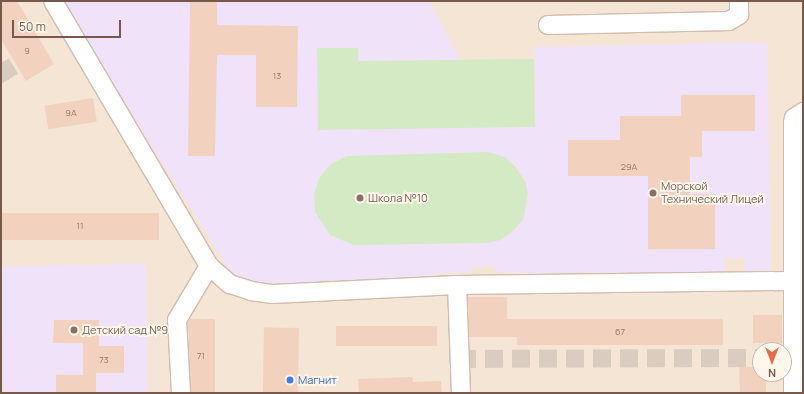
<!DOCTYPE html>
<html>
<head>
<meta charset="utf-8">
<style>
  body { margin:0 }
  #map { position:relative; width:804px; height:394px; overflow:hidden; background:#fcf3e6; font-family:Manrope,sans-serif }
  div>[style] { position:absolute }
  .residential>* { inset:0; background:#f4e5d4 }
  .education>* { inset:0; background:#f0e3f9; transform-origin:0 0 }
  .green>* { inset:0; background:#d4eac4 }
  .building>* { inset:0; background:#f2d2be; transform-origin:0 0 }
  .minor-tunnel>* { height:18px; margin-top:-9px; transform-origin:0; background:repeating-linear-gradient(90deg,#daccbf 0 18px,transparent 0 27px) }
  .roads { filter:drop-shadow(1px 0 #d0bdae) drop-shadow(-1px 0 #d0bdae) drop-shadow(0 1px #d0bdae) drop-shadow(0 -1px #d0bdae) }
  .minor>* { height:18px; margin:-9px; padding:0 9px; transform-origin:9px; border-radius:9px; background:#fff }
  .dots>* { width:11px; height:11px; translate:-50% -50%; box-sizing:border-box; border:2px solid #fff7ec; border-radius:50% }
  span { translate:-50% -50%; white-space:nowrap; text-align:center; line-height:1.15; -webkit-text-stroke:3.5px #fff7ec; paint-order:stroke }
  .number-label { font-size:9px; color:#957767 }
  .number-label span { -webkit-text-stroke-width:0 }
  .education-label { font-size:11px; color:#785e54 }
  .left { translate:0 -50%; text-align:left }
  .shop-label { font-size:11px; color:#366cbe }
  .frame { position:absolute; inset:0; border:2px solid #76594a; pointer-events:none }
  .north { position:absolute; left:752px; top:342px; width:40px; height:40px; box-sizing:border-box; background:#fff7ec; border:1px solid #c8b8ab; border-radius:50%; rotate:180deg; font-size:11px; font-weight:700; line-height:16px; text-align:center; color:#76594a }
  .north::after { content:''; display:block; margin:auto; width:14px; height:18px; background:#e66c4b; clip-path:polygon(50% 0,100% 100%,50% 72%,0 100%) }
  .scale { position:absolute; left:12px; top:20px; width:109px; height:18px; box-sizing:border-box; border:2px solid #76594a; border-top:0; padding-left:5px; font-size:12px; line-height:14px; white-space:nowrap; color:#76594a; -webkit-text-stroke:3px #fff7ec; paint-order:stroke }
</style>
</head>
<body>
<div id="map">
  <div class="residential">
    <div style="clip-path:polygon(evenodd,1px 1px,803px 1px,803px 393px,1px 393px,1px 1px,760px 350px,784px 350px,784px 374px,760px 374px,760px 350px)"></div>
  </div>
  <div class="education">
    <div style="clip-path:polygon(61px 1px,430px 1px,460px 60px,358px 61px,535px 127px,534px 47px,767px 42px,771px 275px,745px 276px,745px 258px,725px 258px,725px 275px,538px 278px,538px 274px,496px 272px,493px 266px,474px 266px,473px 272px,434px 274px,419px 284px,291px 286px,254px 283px,233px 276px)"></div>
    <div style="left:146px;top:264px;width:129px;height:145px;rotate:89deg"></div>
  </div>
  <div class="green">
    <div style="clip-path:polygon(317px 48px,358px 48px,358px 61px,534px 59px,535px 127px,318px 130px)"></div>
    <div style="clip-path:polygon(488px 152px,505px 157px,515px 166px,525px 181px,528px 194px,523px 220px,511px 233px,500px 240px,487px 243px,354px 245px,330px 235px,315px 212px,314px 195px,319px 178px,331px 164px,347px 156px)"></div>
  </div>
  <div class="building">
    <div style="clip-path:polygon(1px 1px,17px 1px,54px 64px,26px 81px,1px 39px)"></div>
    <div style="clip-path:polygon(190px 1px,217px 1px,217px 25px,298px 26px,297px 107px,256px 107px,256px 55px,217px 55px,215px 156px,188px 156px)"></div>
    <div style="clip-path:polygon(681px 95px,755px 95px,755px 131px,702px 131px,702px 157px,690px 157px,690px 194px,715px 194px,715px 249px,648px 249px,648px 176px,568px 176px,568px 140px,620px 140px,620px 116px,681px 116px)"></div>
    <div style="left:93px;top:98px;width:24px;height:49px;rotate:81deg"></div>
    <div style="left:1px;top:213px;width:158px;height:27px"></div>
    <div style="clip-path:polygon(468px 297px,507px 297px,507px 319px,723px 319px,723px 345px,517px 345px,517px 337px,469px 337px)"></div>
    <div style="left:782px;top:315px;width:28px;height:29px;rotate:90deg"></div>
    <div style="clip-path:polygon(190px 319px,215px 319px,215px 393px,191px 393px,188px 323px)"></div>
    <div style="clip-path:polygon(54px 320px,99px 320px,99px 346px,124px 346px,124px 373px,96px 373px,96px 393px,56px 393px,56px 375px,83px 375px,83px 343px,53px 343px)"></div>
    <div style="left:437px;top:326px;width:20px;height:101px;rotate:90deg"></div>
    <div style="left:299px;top:328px;width:65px;height:35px;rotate:91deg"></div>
    <div style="clip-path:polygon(739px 367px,760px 367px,760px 374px,766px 374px,766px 393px,740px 393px)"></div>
    <div style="clip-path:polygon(412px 377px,413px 382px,441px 381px,442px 393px,359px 393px,358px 379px)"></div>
  </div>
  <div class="minor-tunnel">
    <div style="left:1px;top:63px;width:25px;rotate:58deg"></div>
    <div style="left:458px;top:359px;width:302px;rotate:-0.2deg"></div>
  </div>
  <div class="roads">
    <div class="minor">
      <div style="left:53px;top:1px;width:308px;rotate:59.5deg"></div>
      <div style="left:209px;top:266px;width:28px;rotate:41deg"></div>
      <div style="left:230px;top:284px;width:22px;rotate:18deg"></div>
      <div style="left:251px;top:291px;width:22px;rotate:8deg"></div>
      <div style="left:273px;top:294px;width:184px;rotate:-2.8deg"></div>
      <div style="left:457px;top:285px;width:346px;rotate:-0.7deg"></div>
      <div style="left:548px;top:25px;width:181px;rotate:-1.3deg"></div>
      <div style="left:729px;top:21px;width:12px;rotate:-31deg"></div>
      <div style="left:739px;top:15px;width:14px;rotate:-90deg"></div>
      <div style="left:457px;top:285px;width:108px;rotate:87.9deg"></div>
      <div style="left:181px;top:393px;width:73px;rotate:-93.1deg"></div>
      <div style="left:177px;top:320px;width:63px;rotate:-59.3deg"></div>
      <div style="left:793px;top:393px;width:270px;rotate:-90deg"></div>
      <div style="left:793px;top:123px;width:5px;rotate:-79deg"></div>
      <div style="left:794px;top:118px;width:11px;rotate:-34deg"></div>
    </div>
  </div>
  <div class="dots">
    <div style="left:653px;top:193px;background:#8d6e63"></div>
    <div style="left:360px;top:198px;background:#8d6e63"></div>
    <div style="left:74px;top:330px;background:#8d6e63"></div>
    <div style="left:290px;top:380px;background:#3f7fe0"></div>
  </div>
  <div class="number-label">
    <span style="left:27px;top:51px">9</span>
    <span style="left:277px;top:76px">13</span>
    <span style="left:71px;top:113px">9А</span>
    <span style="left:629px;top:167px">29А</span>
    <span style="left:80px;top:226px">11</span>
    <span style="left:620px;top:332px">67</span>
    <span style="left:201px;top:356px">71</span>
    <span style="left:104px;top:360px">73</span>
  </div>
  <div class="education-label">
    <span class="left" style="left:661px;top:193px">Морской<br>Технический Лицей</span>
    <span class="left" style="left:368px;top:198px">Школа №10</span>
    <span class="left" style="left:82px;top:330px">Детский сад №9</span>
  </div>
  <div class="shop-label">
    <span class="left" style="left:298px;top:380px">Магнит</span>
  </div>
  <div class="frame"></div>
  <div class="north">N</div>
  <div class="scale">50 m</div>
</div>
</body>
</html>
